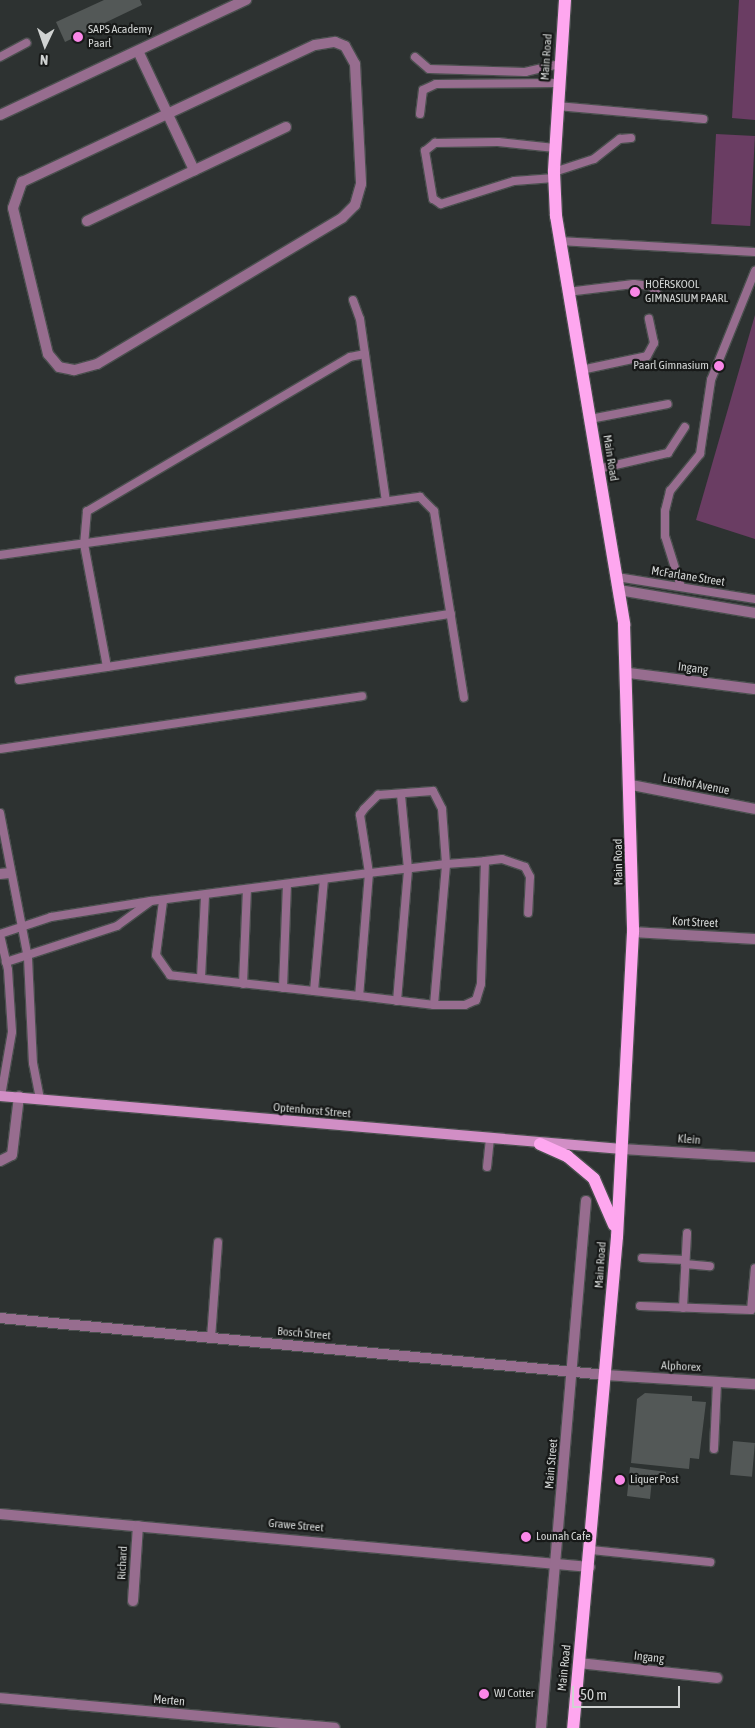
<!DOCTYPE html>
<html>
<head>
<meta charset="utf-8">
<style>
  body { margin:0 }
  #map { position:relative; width:755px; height:1728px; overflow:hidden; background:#2d3231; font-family:"Asap Condensed",sans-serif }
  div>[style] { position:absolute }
  .green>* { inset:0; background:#6a3d63; transform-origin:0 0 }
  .building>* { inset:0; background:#535857; transform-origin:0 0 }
  .roads { filter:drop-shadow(1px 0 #4a4f4e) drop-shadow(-1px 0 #4a4f4e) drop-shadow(0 1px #4a4f4e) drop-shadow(0 -1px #4a4f4e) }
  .service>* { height:8px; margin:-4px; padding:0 4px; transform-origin:4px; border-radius:4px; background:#976d8f }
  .minor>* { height:10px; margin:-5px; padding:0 5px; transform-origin:5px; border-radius:5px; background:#976d8f }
  .secondary>* { height:10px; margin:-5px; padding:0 5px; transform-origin:5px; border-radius:5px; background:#d18ec5 }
  .primary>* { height:12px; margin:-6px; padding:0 6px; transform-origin:6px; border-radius:6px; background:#fea7ef }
  .dots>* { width:14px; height:14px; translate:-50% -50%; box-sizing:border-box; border:2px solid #171918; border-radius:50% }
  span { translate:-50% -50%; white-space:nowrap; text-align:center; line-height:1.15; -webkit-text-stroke:4.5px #171918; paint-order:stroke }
  .poi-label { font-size:12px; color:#d0d3d2 }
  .left { translate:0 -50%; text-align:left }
  .right { translate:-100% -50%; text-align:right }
  .street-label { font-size:12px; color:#d0d3d2 }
  .north { position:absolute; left:20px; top:20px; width:50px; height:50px; -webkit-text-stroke:4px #171918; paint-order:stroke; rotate:183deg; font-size:14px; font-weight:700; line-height:20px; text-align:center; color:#d0d3d2 }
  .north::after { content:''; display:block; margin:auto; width:18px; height:22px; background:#d0d3d2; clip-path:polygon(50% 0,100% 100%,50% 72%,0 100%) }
  .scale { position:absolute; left:572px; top:1686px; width:108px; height:22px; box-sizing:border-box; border:2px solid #d0d3d2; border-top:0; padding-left:6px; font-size:15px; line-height:18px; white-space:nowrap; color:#d0d3d2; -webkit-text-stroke:4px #171918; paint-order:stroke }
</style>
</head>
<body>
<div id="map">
  <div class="green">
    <div style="clip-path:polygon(739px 0,755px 0,755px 120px,732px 118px)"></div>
    <div style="left:716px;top:134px;width:39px;height:90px;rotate:3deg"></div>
    <div style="clip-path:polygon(755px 315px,755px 539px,696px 520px)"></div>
  </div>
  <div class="building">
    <div style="clip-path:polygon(104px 0,140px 0,142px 5px,65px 42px,56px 22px)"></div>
    <div style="clip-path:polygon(645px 1393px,692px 1396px,692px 1401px,706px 1402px,699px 1459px,690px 1458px,689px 1469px,631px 1463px,637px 1399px)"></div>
    <div style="left:733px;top:1441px;width:22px;height:34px;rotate:5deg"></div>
    <div style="clip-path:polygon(630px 1467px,666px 1472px,665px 1480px,652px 1479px,650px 1499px,627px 1496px)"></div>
  </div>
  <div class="roads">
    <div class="service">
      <div style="left:0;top:57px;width:30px;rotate:-28deg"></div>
      <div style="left:415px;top:57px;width:18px;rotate:41deg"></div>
      <div style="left:429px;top:69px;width:96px;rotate:1.8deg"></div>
      <div style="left:525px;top:72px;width:36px;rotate:-13deg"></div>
      <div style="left:557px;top:106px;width:147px;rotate:5.1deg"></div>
      <div style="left:420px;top:114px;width:24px;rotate:-83deg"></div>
      <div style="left:423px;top:90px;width:14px;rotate:-25deg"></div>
      <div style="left:436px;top:84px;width:123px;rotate:-0.5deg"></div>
      <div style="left:554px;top:172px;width:42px;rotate:-18deg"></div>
      <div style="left:594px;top:159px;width:33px;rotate:-38deg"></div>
      <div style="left:620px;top:139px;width:11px;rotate:-5deg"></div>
      <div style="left:554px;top:178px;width:40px;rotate:175.7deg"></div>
      <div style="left:514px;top:181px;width:77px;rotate:162.5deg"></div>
      <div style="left:441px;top:204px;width:9px;rotate:-148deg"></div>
      <div style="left:433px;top:199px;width:49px;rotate:-99.5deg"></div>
      <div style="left:425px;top:151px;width:13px;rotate:-39deg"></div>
      <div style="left:435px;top:143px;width:63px;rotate:-0.9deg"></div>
      <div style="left:498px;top:142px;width:57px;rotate:6deg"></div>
      <div style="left:559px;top:241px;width:196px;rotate:3.2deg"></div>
      <div style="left:567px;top:292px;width:67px;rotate:-6.8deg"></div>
      <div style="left:634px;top:284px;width:17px;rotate:7deg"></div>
      <div style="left:651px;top:286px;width:13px;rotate:51deg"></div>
      <div style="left:353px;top:300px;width:20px;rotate:70deg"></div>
      <div style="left:360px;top:319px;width:184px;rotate:81.9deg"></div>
      <div style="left:365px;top:354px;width:15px;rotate:169deg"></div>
      <div style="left:350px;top:357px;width:305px;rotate:149.6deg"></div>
      <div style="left:87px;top:511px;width:33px;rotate:95deg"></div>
      <div style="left:84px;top:544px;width:125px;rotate:79.4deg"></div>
      <div style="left:107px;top:667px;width:348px;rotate:-8.8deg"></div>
      <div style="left:581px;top:370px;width:67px;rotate:-12deg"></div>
      <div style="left:647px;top:356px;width:15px;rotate:-62deg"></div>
      <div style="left:654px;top:343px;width:25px;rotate:-102deg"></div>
      <div style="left:590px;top:419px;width:79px;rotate:-10.9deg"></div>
      <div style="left:598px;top:469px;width:72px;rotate:-12.9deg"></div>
      <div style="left:668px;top:453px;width:31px;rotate:-57deg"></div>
      <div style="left:0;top:555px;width:424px;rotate:-7.9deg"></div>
      <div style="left:420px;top:497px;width:20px;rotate:45deg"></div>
      <div style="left:434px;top:511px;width:189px;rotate:80.9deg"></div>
      <div style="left:617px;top:577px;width:140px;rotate:9.1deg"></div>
      <div style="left:681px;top:587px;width:53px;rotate:-107.4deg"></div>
      <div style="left:665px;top:536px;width:25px;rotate:-90deg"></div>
      <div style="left:665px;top:511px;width:21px;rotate:-76deg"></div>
      <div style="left:670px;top:491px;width:48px;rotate:-51deg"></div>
      <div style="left:700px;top:454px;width:75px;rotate:-81.5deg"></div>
      <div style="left:711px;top:380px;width:118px;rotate:-68deg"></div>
      <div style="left:19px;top:680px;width:89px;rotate:-8.4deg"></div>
      <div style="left:0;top:749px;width:366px;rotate:-8.3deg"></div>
      <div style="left:433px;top:791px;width:20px;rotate:63deg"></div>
      <div style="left:442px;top:809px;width:55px;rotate:85.8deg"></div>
      <div style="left:446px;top:864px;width:78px;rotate:173.3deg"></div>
      <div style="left:369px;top:873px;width:59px;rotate:-98.8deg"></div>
      <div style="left:360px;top:815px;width:7px;rotate:-56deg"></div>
      <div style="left:364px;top:809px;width:20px;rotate:-45deg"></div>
      <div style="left:378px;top:795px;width:55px;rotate:-4.2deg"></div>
      <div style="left:0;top:813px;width:148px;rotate:79.1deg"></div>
      <div style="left:28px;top:958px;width:105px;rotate:87.3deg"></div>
      <div style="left:33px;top:1063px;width:37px;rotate:79deg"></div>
      <div style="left:485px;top:861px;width:17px;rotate:-7deg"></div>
      <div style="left:502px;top:859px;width:24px;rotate:19deg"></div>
      <div style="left:525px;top:867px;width:11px;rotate:63deg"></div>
      <div style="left:530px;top:877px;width:36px;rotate:93deg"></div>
      <div style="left:151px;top:901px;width:220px;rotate:-7.3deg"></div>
      <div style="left:369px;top:873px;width:123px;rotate:94.6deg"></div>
      <div style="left:359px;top:996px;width:190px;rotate:-173.7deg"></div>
      <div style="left:170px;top:975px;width:24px;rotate:-125deg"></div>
      <div style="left:156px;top:955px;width:54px;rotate:-82.6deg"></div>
      <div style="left:0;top:934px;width:54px;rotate:-18.4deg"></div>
      <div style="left:51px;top:917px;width:101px;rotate:-9.1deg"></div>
      <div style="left:151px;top:901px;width:42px;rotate:143.7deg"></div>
      <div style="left:117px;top:926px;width:117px;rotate:162deg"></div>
      <div style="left:0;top:935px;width:36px;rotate:77deg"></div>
      <div style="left:8px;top:970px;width:62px;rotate:86.3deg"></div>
      <div style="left:12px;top:1032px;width:65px;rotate:99.8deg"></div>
      <div style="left:201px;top:978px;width:82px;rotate:-87.2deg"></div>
      <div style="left:243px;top:984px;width:94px;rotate:-87.6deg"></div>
      <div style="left:283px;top:988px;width:103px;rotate:-87.8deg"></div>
      <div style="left:314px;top:991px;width:112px;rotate:-84.9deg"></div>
      <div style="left:359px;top:996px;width:76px;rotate:6.8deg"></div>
      <div style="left:434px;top:1005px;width:142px;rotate:-85.1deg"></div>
      <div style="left:446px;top:864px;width:39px;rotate:-4deg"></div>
      <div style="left:485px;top:861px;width:123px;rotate:91.9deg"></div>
      <div style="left:481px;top:984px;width:17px;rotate:107deg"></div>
      <div style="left:476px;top:1000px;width:12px;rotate:156deg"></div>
      <div style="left:465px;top:1005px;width:31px;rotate:180deg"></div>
      <div style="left:397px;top:1001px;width:132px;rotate:-85.2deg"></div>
      <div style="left:408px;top:869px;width:74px;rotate:-95.4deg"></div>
      <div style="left:487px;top:1167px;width:28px;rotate:-84deg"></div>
      <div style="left:642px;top:1258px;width:43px;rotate:2.7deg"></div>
      <div style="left:685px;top:1264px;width:25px;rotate:5deg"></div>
      <div style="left:640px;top:1306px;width:111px;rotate:2.1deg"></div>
      <div style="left:751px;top:1310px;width:42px;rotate:-84.6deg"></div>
      <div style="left:683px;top:1308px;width:75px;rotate:-86.9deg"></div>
      <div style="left:211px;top:1338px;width:96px;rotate:-85.8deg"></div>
      <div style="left:714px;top:1449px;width:67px;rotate:-87.4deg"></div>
      <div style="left:591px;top:1550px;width:120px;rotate:5.8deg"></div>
    </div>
    <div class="minor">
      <div style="left:335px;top:42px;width:11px;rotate:22deg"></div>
      <div style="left:345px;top:46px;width:21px;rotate:61deg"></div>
      <div style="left:355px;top:64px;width:120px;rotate:87.1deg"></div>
      <div style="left:361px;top:184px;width:22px;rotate:106deg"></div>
      <div style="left:355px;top:205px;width:18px;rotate:135deg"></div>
      <div style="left:342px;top:218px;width:285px;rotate:149.2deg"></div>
      <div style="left:97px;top:364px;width:24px;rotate:165deg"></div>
      <div style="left:74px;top:370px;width:15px;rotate:-169deg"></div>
      <div style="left:59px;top:367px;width:17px;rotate:-130deg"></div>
      <div style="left:48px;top:354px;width:150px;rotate:-103.5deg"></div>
      <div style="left:13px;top:208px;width:28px;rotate:-71deg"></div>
      <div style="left:22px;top:182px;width:323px;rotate:-25.1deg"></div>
      <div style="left:315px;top:45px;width:20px;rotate:-9deg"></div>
      <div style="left:138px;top:51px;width:132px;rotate:64.8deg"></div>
      <div style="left:0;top:115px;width:272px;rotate:-25.1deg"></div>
      <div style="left:87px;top:221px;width:220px;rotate:-25.3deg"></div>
      <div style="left:619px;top:590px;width:138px;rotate:9.6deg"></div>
      <div style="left:629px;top:673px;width:126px;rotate:7.3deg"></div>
      <div style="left:632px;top:785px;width:125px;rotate:11deg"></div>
      <div style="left:0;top:874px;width:10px;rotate:-6deg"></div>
      <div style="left:633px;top:932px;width:122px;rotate:3.3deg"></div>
      <div style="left:622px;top:1149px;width:133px;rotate:3.4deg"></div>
      <div style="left:0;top:1161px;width:13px;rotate:-27deg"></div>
      <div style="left:12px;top:1155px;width:59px;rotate:-83.2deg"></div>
      <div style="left:0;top:1318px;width:609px;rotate:5.37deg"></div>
      <div style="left:606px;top:1375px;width:149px;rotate:3.5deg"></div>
      <div style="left:0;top:1514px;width:592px;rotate:5.13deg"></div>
      <div style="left:133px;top:1601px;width:75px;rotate:-86.2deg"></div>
      <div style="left:579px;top:1663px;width:139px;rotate:6.2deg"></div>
      <div style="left:0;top:1698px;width:336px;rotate:5.1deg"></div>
      <div style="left:541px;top:1728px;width:529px;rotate:-85.12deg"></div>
    </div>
    <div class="secondary">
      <div style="left:0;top:1096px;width:624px;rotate:4.87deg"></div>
    </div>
    <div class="primary">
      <div style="left:565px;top:0;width:172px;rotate:93.7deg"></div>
      <div style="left:554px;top:172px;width:44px;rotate:87.4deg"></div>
      <div style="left:556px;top:216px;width:414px;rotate:80.5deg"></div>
      <div style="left:624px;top:624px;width:308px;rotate:88.3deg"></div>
      <div style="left:633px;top:932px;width:305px;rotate:93deg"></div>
      <div style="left:617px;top:1237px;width:493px;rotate:95.1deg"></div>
      <div style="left:540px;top:1144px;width:30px;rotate:24deg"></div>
      <div style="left:567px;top:1156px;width:35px;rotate:40deg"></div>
      <div style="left:594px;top:1179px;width:50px;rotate:66.5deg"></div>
    </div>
  </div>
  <div class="dots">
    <div style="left:78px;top:37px;background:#fa87e8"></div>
    <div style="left:635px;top:292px;background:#fa87e8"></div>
    <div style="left:719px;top:366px;background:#fa87e8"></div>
    <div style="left:620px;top:1480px;background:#fa87e8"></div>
    <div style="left:526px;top:1537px;background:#fa87e8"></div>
    <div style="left:484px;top:1694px;background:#fa87e8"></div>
  </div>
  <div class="poi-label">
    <span class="left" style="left:88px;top:37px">SAPS Academy<br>Paarl</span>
    <span class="left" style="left:645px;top:292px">HOËRSKOOL<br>GIMNASIUM PAARL</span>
    <span class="right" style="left:709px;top:366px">Paarl Gimnasium</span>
    <span class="left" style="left:630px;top:1480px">Liquer Post</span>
    <span class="left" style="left:536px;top:1537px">Lounah Cafe</span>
    <span class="left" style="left:494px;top:1694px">WJ Cotter</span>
  </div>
  <div class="street-label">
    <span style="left:547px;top:57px;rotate:-86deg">Main Road</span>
    <span style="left:610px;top:458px;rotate:81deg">Main Road</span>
    <span style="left:688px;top:577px;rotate:9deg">McFarlane Street</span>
    <span style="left:693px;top:669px;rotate:7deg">Ingang</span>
    <span style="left:696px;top:785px;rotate:11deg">Lusthof Avenue</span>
    <span style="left:619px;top:862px;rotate:-91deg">Main Road</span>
    <span style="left:695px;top:923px;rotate:3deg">Kort Street</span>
    <span style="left:312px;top:1111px;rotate:5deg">Optenhorst Street</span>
    <span style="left:689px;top:1140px;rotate:4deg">Klein</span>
    <span style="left:601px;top:1265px;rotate:-86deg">Main Road</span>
    <span style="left:304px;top:1334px;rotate:5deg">Bosch Street</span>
    <span style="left:681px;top:1367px;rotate:3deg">Alphorex</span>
    <span style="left:552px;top:1464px;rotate:-85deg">Main Street</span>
    <span style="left:296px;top:1526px;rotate:5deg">Grawe Street</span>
    <span style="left:123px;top:1563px;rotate:-87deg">Richard</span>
    <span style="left:649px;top:1658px;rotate:6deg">Ingang</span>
    <span style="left:565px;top:1668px;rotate:-84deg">Main Road</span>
    <span style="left:169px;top:1701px;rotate:5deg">Merten</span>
  </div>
  <div class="north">N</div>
  <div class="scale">50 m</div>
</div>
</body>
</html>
